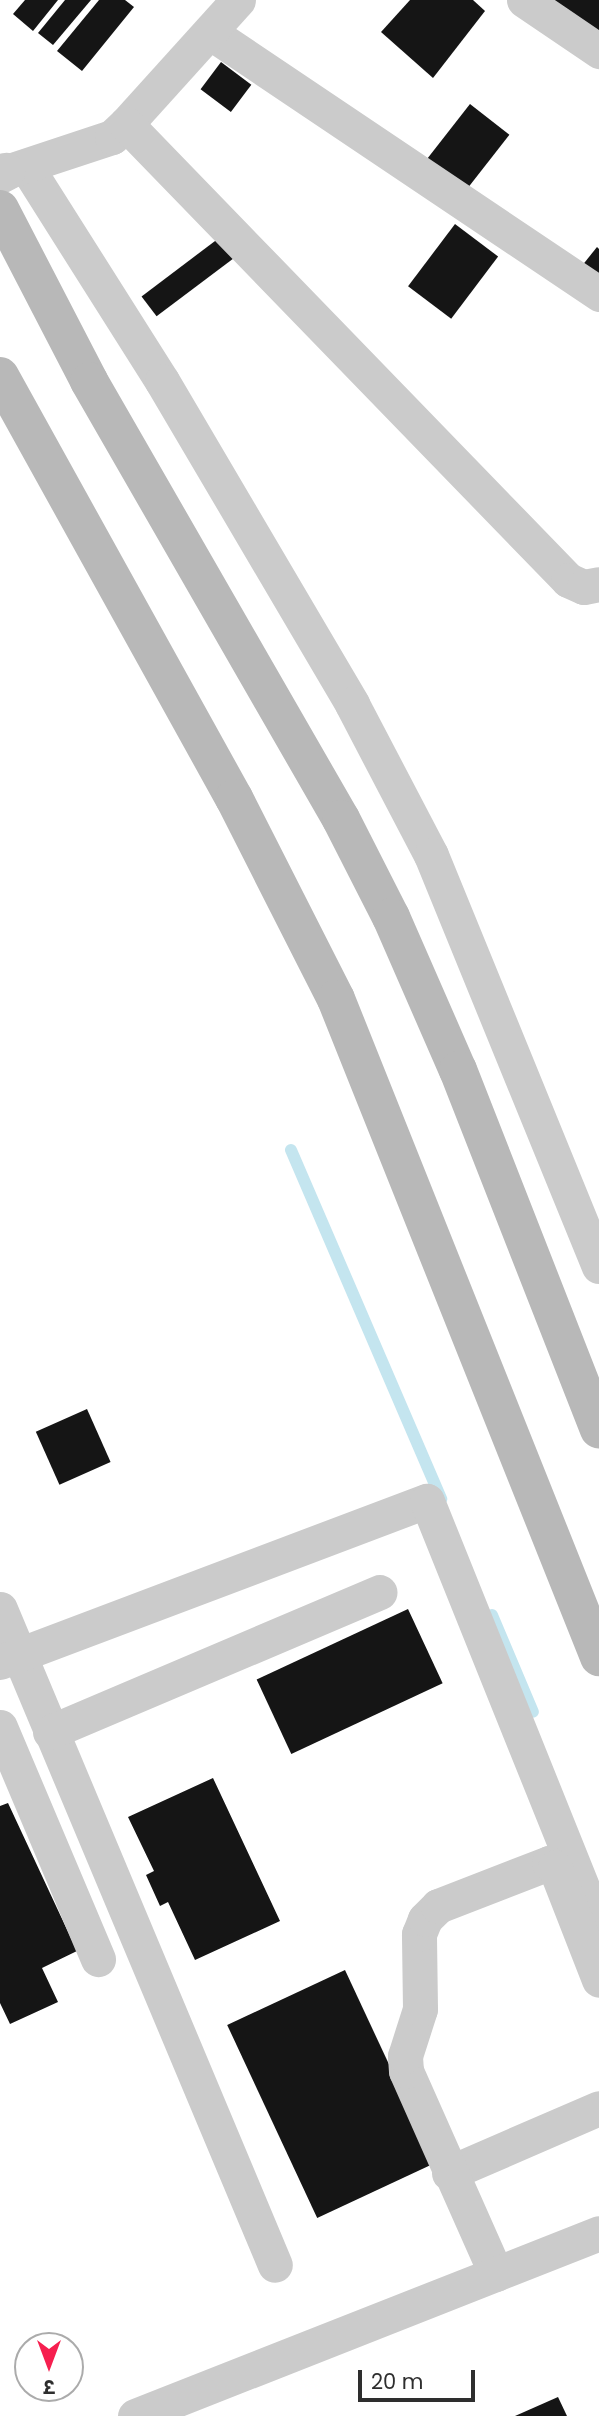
<!DOCTYPE html>
<html>
<head>
<meta charset="utf-8">
<style>
  body { margin:0 }
  #map { position:relative; width:599px; height:2416px; overflow:hidden; background:#fff; font-family:Poppins,"Noto Sans Devanagari",sans-serif }
  div>[style] { position:absolute }
  .stream>* { height:12px; margin:-6px; padding:0 6px; transform-origin:6px; border-radius:6px; background:#c4e5ef }
  .building>* { inset:0; background:#151515; transform-origin:0 0 }
  .minor>* { height:35px; margin:-17.5px; padding:0 17.5px; transform-origin:17.5px; border-radius:17.5px; background:#cbcbcb }
  .tertiary>* { height:38px; margin:-19px; padding:0 19px; transform-origin:19px; border-radius:19px; background:#cbcbcb }
  .secondary>* { height:38px; margin:-19px; padding:0 19px; transform-origin:19px; border-radius:19px; background:#b8b8b8 }
  span { translate:-50% -50%; white-space:nowrap; text-align:center; line-height:1.15; -webkit-text-stroke:7px #fff; paint-order:stroke }
  .north { position:absolute; left:14px; top:2332px; width:70px; height:70px; box-sizing:border-box; background:#fff; border:2px solid #ababab; border-radius:50%; rotate:180deg; font-size:19px; font-weight:700; line-height:28px; text-align:center; color:#2e2e2e }
  .north::after { content:''; display:block; margin:auto; width:24px; height:32px; background:#f61f4f; clip-path:polygon(50% 0,100% 100%,50% 72%,0 100%) }
  .scale { position:absolute; left:358px; top:2370px; width:117px; height:32px; box-sizing:border-box; border:4px solid #2e2e2e; border-top:0; padding-left:9px; font-size:21px; line-height:24px; white-space:nowrap; color:#2e2e2e; -webkit-text-stroke:5px #fff; paint-order:stroke }
</style>
</head>
<body>
<div id="map">
  <div class="stream">
    <div style="left:291px;top:1150px;width:380px;rotate:66.7deg"></div>
    <div style="left:492px;top:1615px;width:105px;rotate:67.1deg"></div>
  </div>
  <div class="building">
    <div style="clip-path:polygon(25px 0,58px 0,33px 31px,13px 14px)"></div>
    <div style="clip-path:polygon(65px 0,91px 0,53px 45px,38px 33px)"></div>
    <div style="clip-path:polygon(99px 0,125px 0,134px 7px,82px 71px,57px 51px)"></div>
    <div style="clip-path:polygon(410px 0,473px 0,485px 11px,433px 78px,381px 32px)"></div>
    <div style="clip-path:polygon(547px 0,599px 0,599px 40px)"></div>
    <div style="left:221px;top:62px;width:38px;height:34px;rotate:37deg"></div>
    <div style="left:470px;top:104px;width:50px;height:73px;rotate:38deg"></div>
    <div style="left:455px;top:224px;width:54px;height:78px;rotate:37deg"></div>
    <div style="left:223px;top:235px;width:25px;height:102px;rotate:53deg"></div>
    <div style="clip-path:polygon(597px 247px,599px 249px,599px 281px,581px 267px)"></div>
    <div style="left:87px;top:1409px;width:58px;height:56px;rotate:66deg"></div>
    <div style="left:408px;top:1609px;width:82px;height:167px;rotate:65deg"></div>
    <div style="clip-path:polygon(213px 1778px,280px 1921px,195px 1960px,168px 1902px,160px 1906px,146px 1875px,154px 1871px,128px 1817px)"></div>
    <div style="clip-path:polygon(8px 1803px,77px 1951px,42px 1968px,58px 2002px,10px 2024px,0 2003px,0 1806px)"></div>
    <div style="left:345px;top:1970px;width:213px;height:130px;rotate:65deg"></div>
    <div style="clip-path:polygon(558px 2397px,567px 2416px,515px 2416px)"></div>
  </div>
  <div class="minor">
    <div style="left:524px;top:0;width:91px;rotate:34.2deg"></div>
    <div style="left:211px;top:33px;width:468px;rotate:33.9deg"></div>
    <div style="left:126px;top:124px;width:167px;rotate:-47.9deg"></div>
    <div style="left:26px;top:166px;width:254px;rotate:57.7deg"></div>
    <div style="left:162px;top:381px;width:375px;rotate:59.5deg"></div>
    <div style="left:352px;top:704px;width:170px;rotate:62.4deg"></div>
    <div style="left:431px;top:855px;width:444px;rotate:67.8deg"></div>
    <div style="left:6px;top:172px;width:112px;rotate:-18.3deg"></div>
    <div style="left:112px;top:137px;width:19px;rotate:-43deg"></div>
    <div style="left:126px;top:124px;width:635px;rotate:45.89deg"></div>
    <div style="left:568px;top:580px;width:17px;rotate:24deg"></div>
    <div style="left:584px;top:587px;width:15px;rotate:-11deg"></div>
    <div style="left:0;top:1609px;width:711px;rotate:67.26deg"></div>
    <div style="left:0;top:1662px;width:456px;rotate:-20.7deg"></div>
    <div style="left:427px;top:1501px;width:460px;rotate:68.1deg"></div>
    <div style="left:0;top:1727px;width:252px;rotate:67.1deg"></div>
    <div style="left:50px;top:1732px;width:358px;rotate:-23deg"></div>
    <div style="left:449px;top:2173px;width:163px;rotate:-23.4deg"></div>
    <div style="left:496px;top:2274px;width:222px;rotate:-113.9deg"></div>
    <div style="left:406px;top:2071px;width:15px;rotate:-94deg"></div>
    <div style="left:405px;top:2056px;width:49px;rotate:-72.3deg"></div>
    <div style="left:420px;top:2009px;width:75px;rotate:-90.8deg"></div>
    <div style="left:419px;top:1934px;width:16px;rotate:-68deg"></div>
    <div style="left:425px;top:1919px;width:18px;rotate:-45deg"></div>
    <div style="left:438px;top:1906px;width:119px;rotate:-21.2deg"></div>
    <div style="left:549px;top:1863px;width:7px;rotate:34deg"></div>
    <div style="left:555px;top:1867px;width:121px;rotate:68.7deg"></div>
    <div style="left:135px;top:2416px;width:499px;rotate:-21.5deg"></div>
  </div>
  <div class="tertiary">
    <div style="left:0;top:175px;width:7px;rotate:-27deg"></div>
  </div>
  <div class="secondary">
    <div style="left:0;top:209px;width:194px;rotate:62.6deg"></div>
    <div style="left:89px;top:381px;width:505px;rotate:60.09deg"></div>
    <div style="left:341px;top:819px;width:110px;rotate:63deg"></div>
    <div style="left:391px;top:917px;width:167px;rotate:66.4deg"></div>
    <div style="left:458px;top:1070px;width:386px;rotate:68.6deg"></div>
    <div style="left:0;top:376px;width:483px;rotate:61deg"></div>
    <div style="left:234px;top:798px;width:225px;rotate:63.1deg"></div>
    <div style="left:336px;top:999px;width:709px;rotate:68.21deg"></div>
  </div>
  <div class="north">उ</div>
  <div class="scale">20 m</div>
</div>
</body>
</html>
